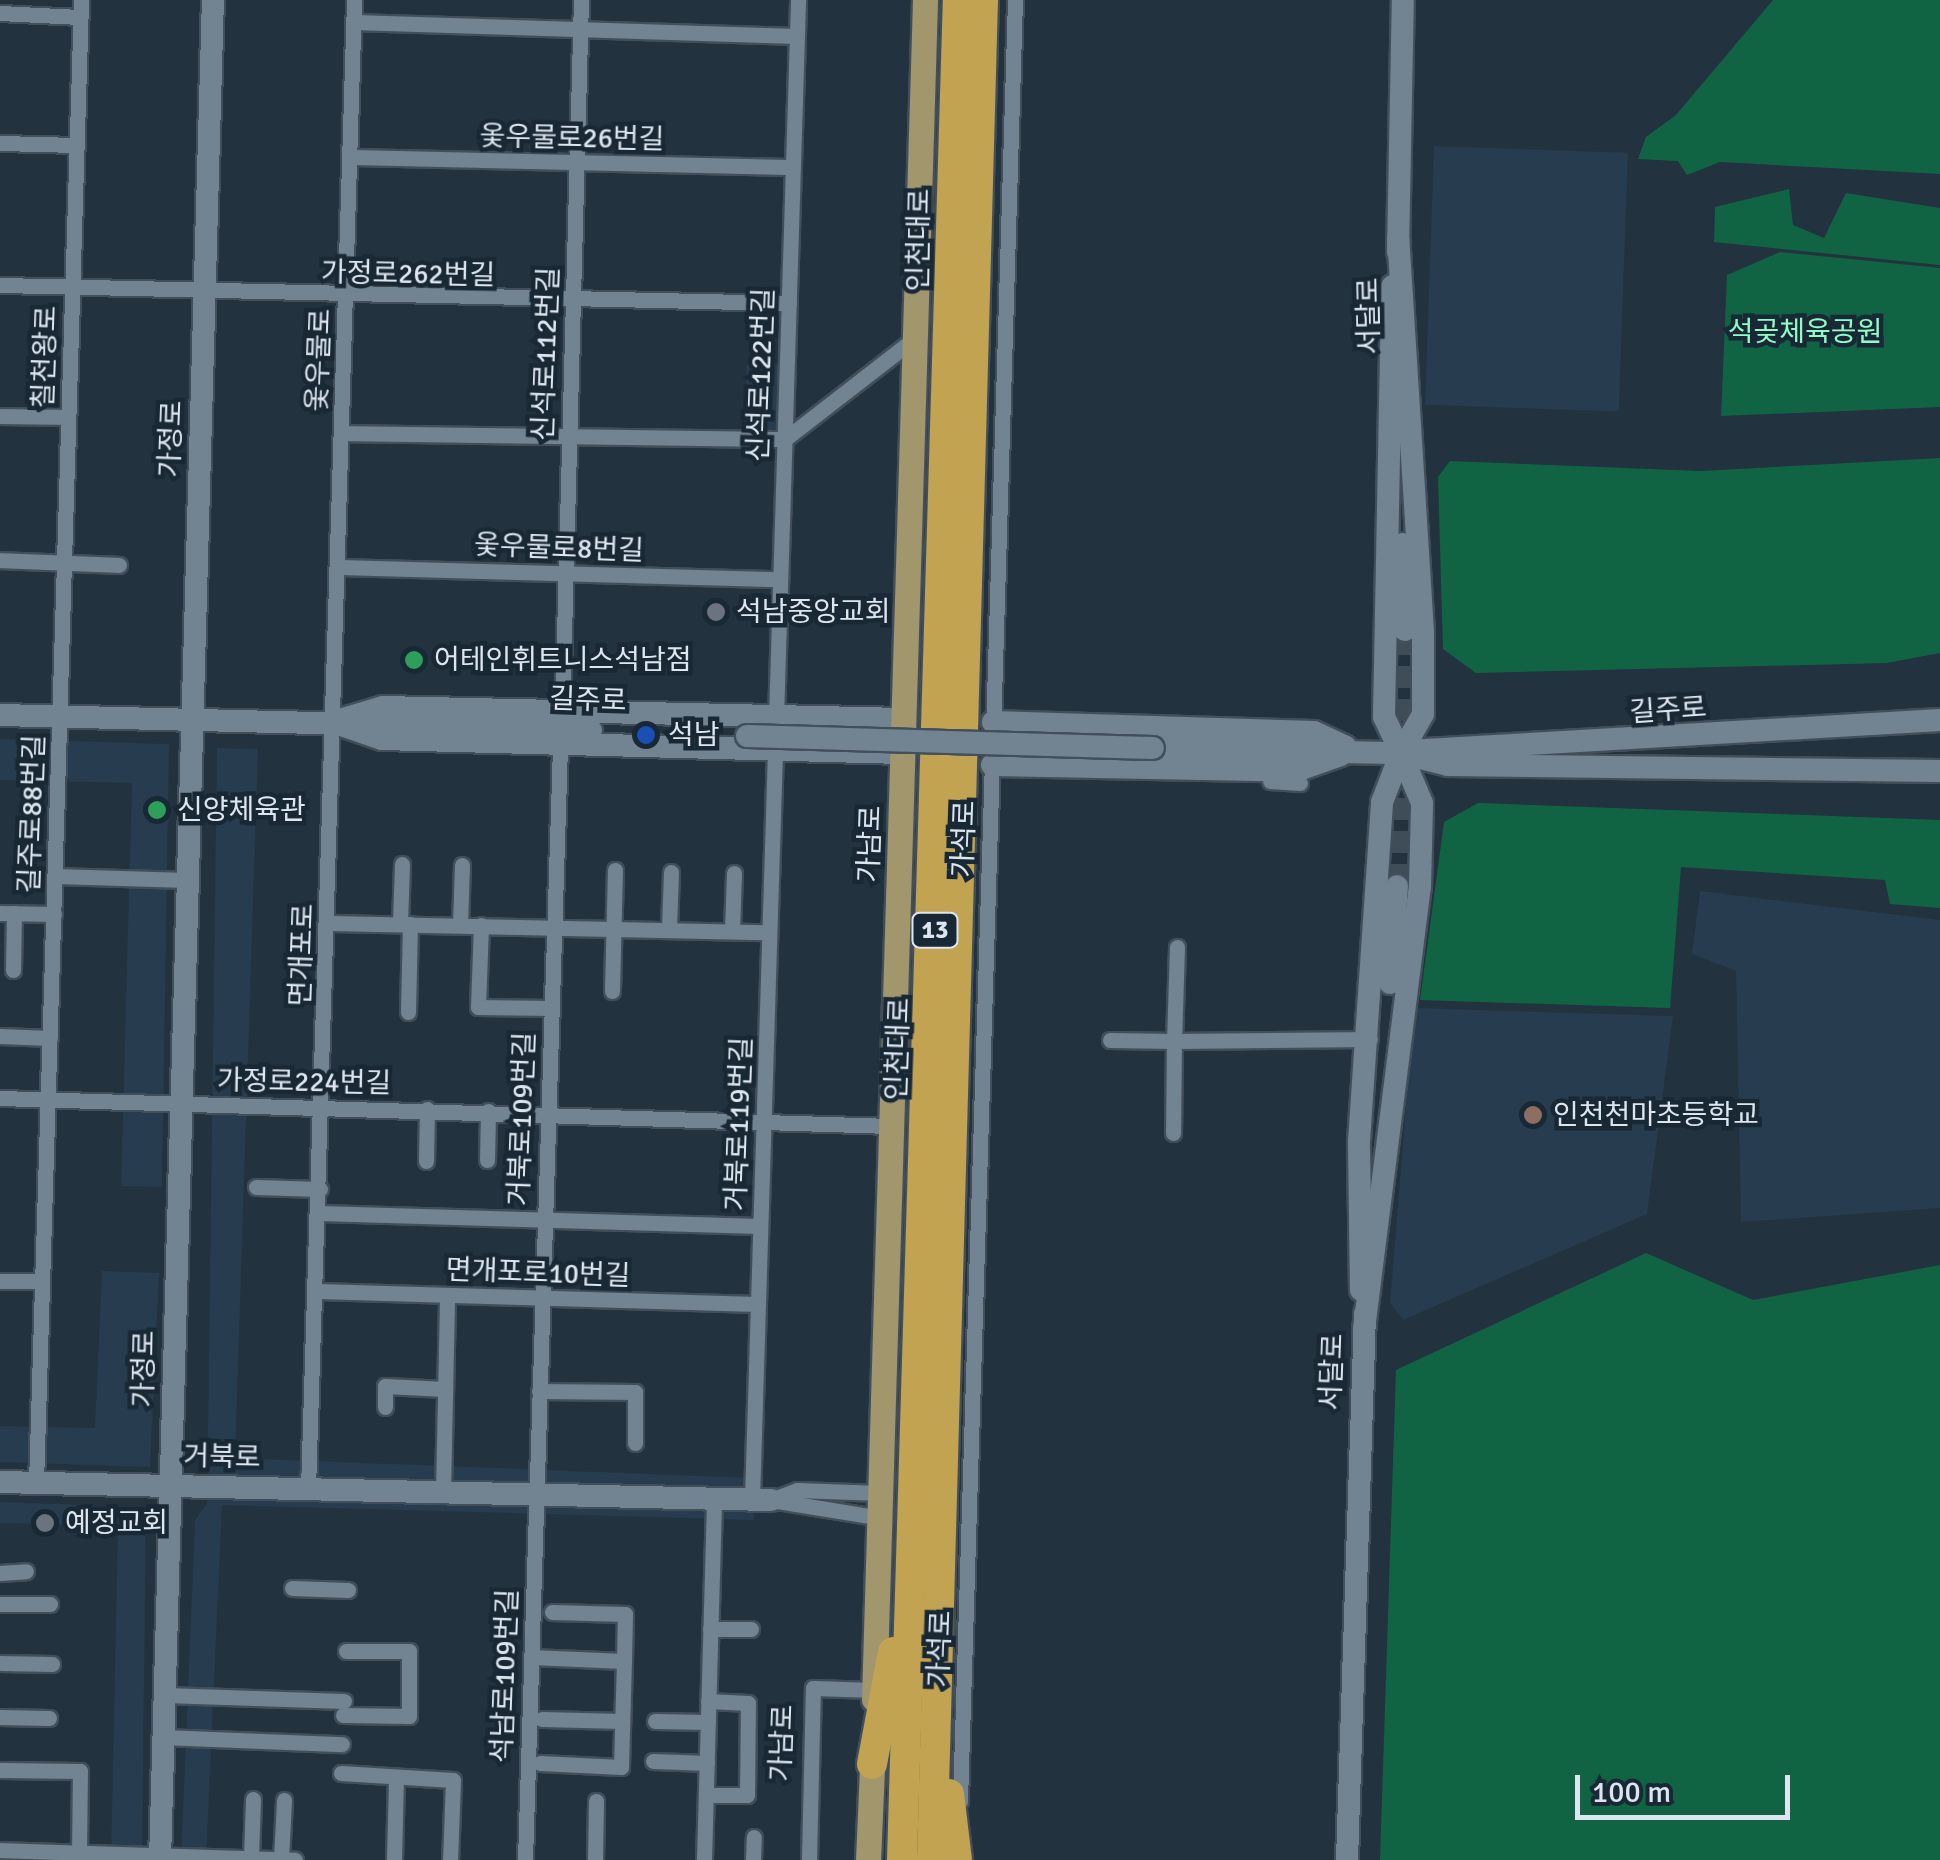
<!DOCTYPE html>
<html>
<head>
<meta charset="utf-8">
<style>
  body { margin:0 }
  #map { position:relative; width:1940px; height:1860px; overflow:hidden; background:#23323f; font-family:Signika,"Noto Sans KR",sans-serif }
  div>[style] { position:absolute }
  .built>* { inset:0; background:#273c4e; transform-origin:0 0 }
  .green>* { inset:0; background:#116443 }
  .secondary-tunnel>* { height:22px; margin-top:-11px; transform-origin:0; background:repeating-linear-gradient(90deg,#3f4d59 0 22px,transparent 0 33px) }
  .roads { filter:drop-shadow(2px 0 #424f5a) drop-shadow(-2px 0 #424f5a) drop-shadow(0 2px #424f5a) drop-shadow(0 -2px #424f5a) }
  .street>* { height:15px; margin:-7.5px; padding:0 7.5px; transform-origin:7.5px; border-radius:7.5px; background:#728392 }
  .secondary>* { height:22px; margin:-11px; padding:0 11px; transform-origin:11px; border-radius:11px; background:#728392 }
  .primary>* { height:25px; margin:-12.5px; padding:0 12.5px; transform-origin:12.5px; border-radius:12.5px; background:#a1966c }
  .highway>* { height:30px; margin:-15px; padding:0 15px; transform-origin:15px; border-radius:15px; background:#c1a352 }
  .bridges { filter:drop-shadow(2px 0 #424f5a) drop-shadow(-2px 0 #424f5a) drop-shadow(0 2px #424f5a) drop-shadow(0 -2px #424f5a) }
  .secondary-bridge>* { height:22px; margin:-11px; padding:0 11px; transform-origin:11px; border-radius:11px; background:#728392 }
  .dots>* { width:28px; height:28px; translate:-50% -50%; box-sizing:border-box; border:5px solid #192835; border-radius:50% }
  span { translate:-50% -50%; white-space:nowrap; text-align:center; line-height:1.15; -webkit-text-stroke:9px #192835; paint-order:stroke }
  .shield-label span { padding:2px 8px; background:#192835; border:2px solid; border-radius:8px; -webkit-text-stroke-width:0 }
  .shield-label { font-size:25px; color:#dde6ef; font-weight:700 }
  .street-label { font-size:28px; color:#dde6ef }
  .park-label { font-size:28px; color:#91fbc6 }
  .poi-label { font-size:28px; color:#dde6ef }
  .left { translate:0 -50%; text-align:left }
  .scale { position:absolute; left:1575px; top:1775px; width:215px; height:45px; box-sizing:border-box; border:5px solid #dde6ef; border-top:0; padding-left:12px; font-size:30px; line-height:35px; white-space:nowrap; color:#dde6ef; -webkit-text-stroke:8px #192835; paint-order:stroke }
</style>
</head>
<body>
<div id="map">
  <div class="built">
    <div style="left:1434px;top:146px;width:194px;height:259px;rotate:2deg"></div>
    <div style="left:747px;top:363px;width:39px;height:76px;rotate:3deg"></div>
    <div style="clip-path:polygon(0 739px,169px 744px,162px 1187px,121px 1186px,132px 783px,0 780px)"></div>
    <div style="clip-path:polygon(217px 748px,258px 749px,235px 1458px,753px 1478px,754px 1520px,222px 1505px,206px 1860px,181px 1860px,195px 1520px,207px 1504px)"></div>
    <div style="clip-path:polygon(1700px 891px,1940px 920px,1940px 1208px,1741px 1222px,1736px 971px,1692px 954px)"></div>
    <div style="clip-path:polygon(1414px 1008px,1673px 1016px,1647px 1214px,1403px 1320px,1390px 1303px)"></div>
    <div style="clip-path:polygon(102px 1271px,159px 1273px,150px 1467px,0 1462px,0 1426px,95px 1428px)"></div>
    <div style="clip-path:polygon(0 1502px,146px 1507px,142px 1860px,111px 1860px,118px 1526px,0 1523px)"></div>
  </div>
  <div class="green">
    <div style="clip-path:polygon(1773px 0,1940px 0,1940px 174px,1720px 162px,1687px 175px,1678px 161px,1638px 159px,1646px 137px,1676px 115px)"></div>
    <div style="clip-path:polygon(1789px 189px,1793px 225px,1824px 238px,1846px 193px,1940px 208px,1940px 265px,1714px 242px,1715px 207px)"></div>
    <div style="clip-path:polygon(1780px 252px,1940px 268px,1940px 407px,1721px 416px,1727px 275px)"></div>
    <div style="clip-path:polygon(1940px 458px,1940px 653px,1887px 663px,1476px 673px,1443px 649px,1438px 477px,1450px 461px,1700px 471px)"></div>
    <div style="clip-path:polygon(1478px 803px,1940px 820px,1940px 908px,1890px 904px,1885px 880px,1681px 867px,1670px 1008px,1420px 1000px,1444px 822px)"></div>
    <div style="clip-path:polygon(1646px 1253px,1753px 1300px,1940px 1265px,1940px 1860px,1380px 1860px,1396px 1370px)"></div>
  </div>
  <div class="secondary-tunnel">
    <div style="left:1397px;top:886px;width:256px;rotate:-88.2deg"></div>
  </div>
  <div class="roads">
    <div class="street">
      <div style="left:0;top:13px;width:80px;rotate:2.9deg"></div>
      <div style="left:354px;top:22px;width:443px;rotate:1.8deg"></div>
      <div style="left:0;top:143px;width:76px;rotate:1.5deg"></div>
      <div style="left:350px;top:157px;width:442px;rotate:1.3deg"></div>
      <div style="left:0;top:285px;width:789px;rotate:1.31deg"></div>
      <div style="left:0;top:416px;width:68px;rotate:0.8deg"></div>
      <div style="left:342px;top:433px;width:443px;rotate:0.8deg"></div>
      <div style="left:785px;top:439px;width:165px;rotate:-37.8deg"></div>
      <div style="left:0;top:560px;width:119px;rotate:2.4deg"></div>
      <div style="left:338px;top:567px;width:441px;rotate:1.6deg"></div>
      <div style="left:562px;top:710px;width:710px;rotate:-88.47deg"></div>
      <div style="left:993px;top:732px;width:732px;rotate:-88.28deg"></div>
      <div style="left:1270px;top:781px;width:30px;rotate:4deg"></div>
      <div style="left:55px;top:876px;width:132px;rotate:1.7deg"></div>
      <div style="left:0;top:913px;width:54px;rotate:1.1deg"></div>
      <div style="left:327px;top:923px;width:442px;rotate:1.2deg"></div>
      <div style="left:400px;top:924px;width:60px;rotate:-88.1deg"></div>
      <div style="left:460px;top:925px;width:60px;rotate:-88.1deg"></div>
      <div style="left:481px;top:925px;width:82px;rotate:92.1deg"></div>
      <div style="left:478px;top:1007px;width:73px;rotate:0.8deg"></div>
      <div style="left:669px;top:929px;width:57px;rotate:-88deg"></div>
      <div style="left:732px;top:931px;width:58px;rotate:-88deg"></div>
      <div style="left:1177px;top:947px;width:94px;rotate:91.8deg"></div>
      <div style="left:1174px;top:1041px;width:196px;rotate:-0.6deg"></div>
      <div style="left:13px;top:970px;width:57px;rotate:-89deg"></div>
      <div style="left:612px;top:991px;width:121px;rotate:-88.6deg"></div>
      <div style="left:408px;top:1012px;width:88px;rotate:-88.7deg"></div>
      <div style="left:0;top:1036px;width:50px;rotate:2.3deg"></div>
      <div style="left:1110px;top:1040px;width:64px;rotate:0.9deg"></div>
      <div style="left:1174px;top:1041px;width:92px;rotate:90.6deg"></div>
      <div style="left:0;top:1098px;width:891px;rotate:1.8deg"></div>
      <div style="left:487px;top:1160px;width:49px;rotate:-88.8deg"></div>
      <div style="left:426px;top:1161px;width:52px;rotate:-88.9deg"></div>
      <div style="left:256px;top:1187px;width:64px;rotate:1.8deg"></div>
      <div style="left:319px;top:1213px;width:441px;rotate:1.7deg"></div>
      <div style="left:0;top:1281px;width:42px"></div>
      <div style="left:317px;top:1291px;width:441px;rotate:1.7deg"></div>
      <div style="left:539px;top:1391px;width:96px;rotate:0.6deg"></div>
      <div style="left:635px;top:1392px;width:51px;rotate:90deg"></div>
      <div style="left:385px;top:1407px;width:21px;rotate:-90deg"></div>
      <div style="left:385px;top:1386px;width:60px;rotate:2.9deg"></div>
      <div style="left:36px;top:1483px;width:1484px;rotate:-88.26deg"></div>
      <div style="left:308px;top:1489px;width:1490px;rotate:-88.23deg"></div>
      <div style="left:443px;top:1492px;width:197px;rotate:-88.8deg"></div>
      <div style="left:752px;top:1499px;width:1500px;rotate:-88.24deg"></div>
      <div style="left:771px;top:1500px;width:28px;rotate:-21deg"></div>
      <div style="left:797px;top:1490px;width:84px;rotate:2deg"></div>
      <div style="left:771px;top:1500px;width:111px;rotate:9.3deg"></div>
      <div style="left:0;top:1573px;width:26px;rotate:-4deg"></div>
      <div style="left:292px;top:1588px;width:56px;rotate:2deg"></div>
      <div style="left:0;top:1604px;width:50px"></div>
      <div style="left:710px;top:1629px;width:41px"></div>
      <div style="left:531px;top:1657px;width:93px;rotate:2.5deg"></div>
      <div style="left:624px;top:1661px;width:47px;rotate:-88.8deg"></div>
      <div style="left:625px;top:1614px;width:73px;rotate:-178.4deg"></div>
      <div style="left:0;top:1663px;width:52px;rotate:1.1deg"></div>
      <div style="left:165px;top:1695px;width:179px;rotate:1.9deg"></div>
      <div style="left:343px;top:1715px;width:66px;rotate:0.9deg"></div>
      <div style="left:409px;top:1716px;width:65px;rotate:-90deg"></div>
      <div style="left:409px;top:1651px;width:63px;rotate:180deg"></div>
      <div style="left:0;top:1717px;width:49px;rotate:1.2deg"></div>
      <div style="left:542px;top:1719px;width:80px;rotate:1.4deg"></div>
      <div style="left:655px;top:1721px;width:53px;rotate:1.1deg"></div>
      <div style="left:164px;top:1737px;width:178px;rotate:2.3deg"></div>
      <div style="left:653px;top:1761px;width:54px;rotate:2.1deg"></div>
      <div style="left:540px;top:1763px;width:81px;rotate:2.8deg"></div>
      <div style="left:621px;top:1767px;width:106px;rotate:-88.4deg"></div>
      <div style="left:0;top:1770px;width:80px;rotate:0.7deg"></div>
      <div style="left:80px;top:1771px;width:80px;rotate:90.7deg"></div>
      <div style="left:341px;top:1773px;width:112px;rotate:3.6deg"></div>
      <div style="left:453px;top:1780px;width:80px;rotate:92.1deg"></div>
      <div style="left:706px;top:1795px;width:41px"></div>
      <div style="left:747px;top:1795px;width:92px;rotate:-89.4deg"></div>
      <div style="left:748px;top:1703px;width:40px;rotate:-177.1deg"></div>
      <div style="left:960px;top:1801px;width:1041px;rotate:-88.24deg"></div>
      <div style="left:0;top:1850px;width:295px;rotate:1.9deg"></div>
      <div style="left:251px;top:1857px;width:58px;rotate:-88deg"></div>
      <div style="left:281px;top:1860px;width:60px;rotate:-87.1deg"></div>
      <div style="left:394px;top:1860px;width:83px;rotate:-88.6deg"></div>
      <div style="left:525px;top:1860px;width:1116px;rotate:-88.2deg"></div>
      <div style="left:595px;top:1860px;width:59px;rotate:-89deg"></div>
      <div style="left:704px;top:1860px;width:362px;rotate:-88.4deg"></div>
      <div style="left:753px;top:1860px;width:23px;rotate:-88deg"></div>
      <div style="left:809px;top:1860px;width:172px;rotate:-88.7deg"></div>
      <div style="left:813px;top:1688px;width:61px;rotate:1.9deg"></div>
    </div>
    <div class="secondary">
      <div style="left:1398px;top:252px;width:252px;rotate:-88.9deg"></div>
      <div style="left:1403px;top:544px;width:86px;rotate:88.7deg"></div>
      <div style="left:0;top:715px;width:591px;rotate:1.45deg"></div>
      <div style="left:993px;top:722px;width:321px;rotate:1.8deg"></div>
      <div style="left:1314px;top:732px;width:35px;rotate:25deg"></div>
      <div style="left:1153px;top:748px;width:248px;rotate:1.2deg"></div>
      <div style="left:1401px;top:753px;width:49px;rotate:14.3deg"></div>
      <div style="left:1448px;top:765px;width:492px;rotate:0.7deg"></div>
      <div style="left:1409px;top:751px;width:532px;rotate:-3.34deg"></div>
      <div style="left:902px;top:753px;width:520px;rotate:-178.46deg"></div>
      <div style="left:382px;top:739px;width:52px;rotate:-160.9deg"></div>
      <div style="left:333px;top:722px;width:52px;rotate:-16.7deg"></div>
      <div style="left:383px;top:707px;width:520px;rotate:1.32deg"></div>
      <div style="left:992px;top:765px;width:304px;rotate:1.1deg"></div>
      <div style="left:1296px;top:771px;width:48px;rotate:-19.6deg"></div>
      <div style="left:1390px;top:983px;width:97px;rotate:-85.9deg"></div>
      <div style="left:1361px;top:1290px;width:149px;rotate:-90.8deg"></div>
      <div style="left:1359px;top:1141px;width:340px;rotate:-86.1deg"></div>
      <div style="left:1382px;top:802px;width:53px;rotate:-68.8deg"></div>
      <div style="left:1401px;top:753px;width:40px;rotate:-115deg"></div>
      <div style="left:1384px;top:717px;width:431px;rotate:-88.9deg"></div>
      <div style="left:1364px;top:1329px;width:446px;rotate:-82.8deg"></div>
      <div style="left:1420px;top:887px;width:84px;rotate:-88.6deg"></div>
      <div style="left:1422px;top:803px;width:54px;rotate:-112.8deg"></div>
      <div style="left:1401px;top:753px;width:45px;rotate:-60.6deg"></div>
      <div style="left:1423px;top:714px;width:82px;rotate:-90deg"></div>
      <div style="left:1423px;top:632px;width:395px;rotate:-93.6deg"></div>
      <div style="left:0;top:1482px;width:771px;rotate:1.34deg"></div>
      <div style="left:160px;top:1860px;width:1861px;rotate:-88.37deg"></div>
      <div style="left:1347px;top:1860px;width:546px;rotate:-88.11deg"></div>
    </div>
    <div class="primary">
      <div style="left:874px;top:1699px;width:1700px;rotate:-88.28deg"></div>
      <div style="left:868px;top:1860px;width:116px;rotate:-87.5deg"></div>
    </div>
    <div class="highway">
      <div style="left:872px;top:1764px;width:114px;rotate:-79.4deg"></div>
      <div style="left:949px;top:1794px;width:66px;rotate:83.1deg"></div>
      <div style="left:902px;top:1860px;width:1861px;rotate:-88.28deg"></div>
      <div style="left:932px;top:1860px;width:1861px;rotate:-88.43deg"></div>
    </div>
  </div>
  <div class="bridges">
    <div class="secondary-bridge">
      <div style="left:747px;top:736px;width:406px;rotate:1.7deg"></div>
    </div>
  </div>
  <div class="dots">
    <div style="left:716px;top:612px;background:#6b7280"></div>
    <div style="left:414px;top:660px;background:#2e9e5b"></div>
    <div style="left:646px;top:735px;background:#1a4fb4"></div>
    <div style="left:157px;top:810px;background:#2e9e5b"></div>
    <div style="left:1533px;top:1115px;background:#8d6e63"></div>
    <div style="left:45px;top:1523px;background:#6b7280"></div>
  </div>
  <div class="shield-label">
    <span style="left:935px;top:930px">13</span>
  </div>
  <div class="street-label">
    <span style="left:572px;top:138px;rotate:1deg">옻우물로26번길</span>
    <span style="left:919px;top:240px;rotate:-89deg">인천대로</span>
    <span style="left:408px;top:274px;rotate:1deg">가정로262번길</span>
    <span style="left:1369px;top:316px;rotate:-91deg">서달로</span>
    <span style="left:546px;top:354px;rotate:-88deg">신석로112번길</span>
    <span style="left:45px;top:357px;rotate:-88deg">칠천왕로</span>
    <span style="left:319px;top:360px;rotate:-88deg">옻우물로</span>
    <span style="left:761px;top:375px;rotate:-88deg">신석로122번길</span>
    <span style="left:171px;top:439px;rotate:-88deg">가정로</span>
    <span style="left:559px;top:548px;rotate:2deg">옻우물로8번길</span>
    <span style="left:588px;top:700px;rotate:2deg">길주로</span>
    <span style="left:1668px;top:710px;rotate:-4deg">길주로</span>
    <span style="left:32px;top:814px;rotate:-88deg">길주로88번길</span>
    <span style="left:964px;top:839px;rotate:-88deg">가석로</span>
    <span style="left:870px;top:844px;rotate:-88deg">가남로</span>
    <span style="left:302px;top:955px;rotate:-88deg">면개포로</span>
    <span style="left:898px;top:1049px;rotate:-88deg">인천대로</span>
    <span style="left:304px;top:1082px;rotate:1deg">가정로224번길</span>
    <span style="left:522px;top:1119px;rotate:-88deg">거북로109번길</span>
    <span style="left:739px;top:1124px;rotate:-88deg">거북로119번길</span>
    <span style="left:538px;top:1273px;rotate:2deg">면개포로10번길</span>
    <span style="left:144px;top:1369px;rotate:-89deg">가정로</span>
    <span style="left:1332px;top:1372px;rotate:-88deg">서달로</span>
    <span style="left:222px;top:1457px;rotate:1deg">거북로</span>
    <span style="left:940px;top:1649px;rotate:-88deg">가석로</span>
    <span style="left:505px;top:1676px;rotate:-88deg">석남로109번길</span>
    <span style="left:782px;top:1743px;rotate:-88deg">가남로</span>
  </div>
  <div class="park-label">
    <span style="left:1805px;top:332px">석곶체육공원</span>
  </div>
  <div class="poi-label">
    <span class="left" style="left:736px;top:612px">석남중앙교회</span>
    <span class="left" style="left:434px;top:660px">어테인휘트니스석남점</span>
    <span class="left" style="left:668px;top:735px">석남</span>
    <span class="left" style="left:177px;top:810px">신양체육관</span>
    <span class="left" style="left:1553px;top:1115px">인천천마초등학교</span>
    <span class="left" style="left:65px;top:1523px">예정교회</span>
  </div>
  <div class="scale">100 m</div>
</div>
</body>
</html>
